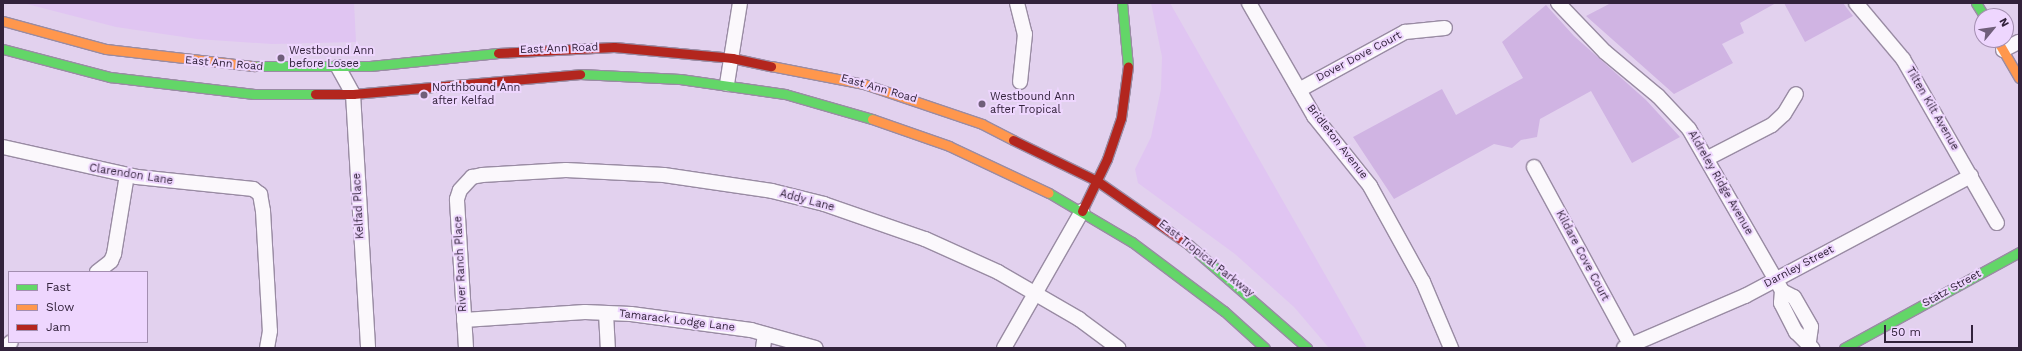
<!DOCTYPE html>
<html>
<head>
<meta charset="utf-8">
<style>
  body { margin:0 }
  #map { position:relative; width:2022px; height:351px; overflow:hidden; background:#e2d1ee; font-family:"Work Sans",sans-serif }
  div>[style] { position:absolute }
  .built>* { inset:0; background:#e0c5f2 }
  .green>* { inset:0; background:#d0b4e3 }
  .roads { filter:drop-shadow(1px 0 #998ba3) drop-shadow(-1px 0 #998ba3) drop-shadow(0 1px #998ba3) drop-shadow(0 -1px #998ba3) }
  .street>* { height:14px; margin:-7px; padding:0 7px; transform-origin:7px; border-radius:7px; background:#fbf8fc }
  .fast>* { height:9px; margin:-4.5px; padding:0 4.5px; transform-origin:4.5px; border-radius:4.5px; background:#63d668 }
  .slow>* { height:9px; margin:-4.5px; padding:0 4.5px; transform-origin:4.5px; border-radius:4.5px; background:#ff974d }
  .jam>* { height:9px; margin:-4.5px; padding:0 4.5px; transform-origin:4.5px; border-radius:4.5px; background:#b3261e }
  .dots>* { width:11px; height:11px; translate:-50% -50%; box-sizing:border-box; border:2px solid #eed6fe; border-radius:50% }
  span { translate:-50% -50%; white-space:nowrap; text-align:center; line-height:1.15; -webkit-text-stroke:4px #eed6fe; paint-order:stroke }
  .street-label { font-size:11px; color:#32223b }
  .poi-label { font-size:11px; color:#32223b }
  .left { translate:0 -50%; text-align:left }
  .frame { position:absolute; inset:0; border:4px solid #32223b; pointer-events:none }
  .legend { position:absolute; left:8px; top:271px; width:140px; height:72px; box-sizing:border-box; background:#eed6fe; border:1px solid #a38eb0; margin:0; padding:5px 7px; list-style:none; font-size:12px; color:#32223b }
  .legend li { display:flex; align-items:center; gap:8px; height:20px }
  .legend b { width:20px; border:1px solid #a38eb0 }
  .north { position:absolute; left:1974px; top:8px; width:40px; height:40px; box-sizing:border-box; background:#eed6fe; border:1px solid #a38eb0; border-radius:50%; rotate:61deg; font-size:11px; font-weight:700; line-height:16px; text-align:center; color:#32223b }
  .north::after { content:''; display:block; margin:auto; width:14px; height:18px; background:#705f7a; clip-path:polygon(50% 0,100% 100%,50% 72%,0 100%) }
  .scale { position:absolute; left:1884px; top:325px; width:89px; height:18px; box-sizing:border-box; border:2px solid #32223b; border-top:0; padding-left:5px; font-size:12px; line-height:14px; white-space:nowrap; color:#32223b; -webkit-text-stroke:3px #eed6fe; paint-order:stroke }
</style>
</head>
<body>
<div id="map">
  <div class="built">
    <div style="clip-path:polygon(23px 3px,354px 3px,356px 42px,272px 44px,197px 39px,116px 27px)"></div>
    <div style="clip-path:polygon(1151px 3px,1170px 3px,1367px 348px,1329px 348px,1294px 307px,1235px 254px,1138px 183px,1135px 169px,1151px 137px,1161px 89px,1162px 57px)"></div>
  </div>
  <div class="green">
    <div style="clip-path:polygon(1611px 3px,1776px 3px,1740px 23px,1744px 33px,1722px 44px,1733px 63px,1674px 94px,1586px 16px)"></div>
    <div style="clip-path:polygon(1784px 3px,1843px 3px,1853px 16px,1805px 42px)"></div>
    <div style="clip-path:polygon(1546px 5px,1574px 36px,1646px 100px,1680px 137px,1632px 163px,1591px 91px,1540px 119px,1537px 137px,1521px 140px,1512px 148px,1494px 144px,1394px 199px,1353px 137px,1442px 89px,1456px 115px,1523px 78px,1502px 42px)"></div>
  </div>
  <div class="roads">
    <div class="street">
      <div style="left:1017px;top:3px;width:32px;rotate:76deg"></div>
      <div style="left:1025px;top:34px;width:48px;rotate:95.9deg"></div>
      <div style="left:1249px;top:3px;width:130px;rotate:60.1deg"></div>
      <div style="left:1314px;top:116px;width:90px;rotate:51.3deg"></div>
      <div style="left:1370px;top:186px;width:110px;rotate:61.1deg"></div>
      <div style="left:1423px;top:282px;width:72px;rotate:67deg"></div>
      <div style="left:1558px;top:3px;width:68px;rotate:46.2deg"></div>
      <div style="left:1605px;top:52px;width:69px;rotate:39.7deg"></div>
      <div style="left:1658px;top:96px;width:45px;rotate:46.8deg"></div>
      <div style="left:1689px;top:129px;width:187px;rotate:60.1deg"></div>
      <div style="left:1782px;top:291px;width:13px;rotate:27deg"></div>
      <div style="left:1794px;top:297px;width:34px;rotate:60deg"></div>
      <div style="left:1811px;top:327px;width:15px;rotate:98deg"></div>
      <div style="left:1856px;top:3px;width:73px;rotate:50deg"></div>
      <div style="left:1903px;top:59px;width:189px;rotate:60.2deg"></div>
      <div style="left:2003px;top:50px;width:18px;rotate:-27deg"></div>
      <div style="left:338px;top:67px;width:31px;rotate:61deg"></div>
      <div style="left:353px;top:94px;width:254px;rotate:86.6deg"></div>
      <div style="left:727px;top:84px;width:82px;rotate:-80.9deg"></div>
      <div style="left:1299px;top:90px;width:121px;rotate:-28.7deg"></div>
      <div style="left:1405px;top:32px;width:40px;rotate:-5.7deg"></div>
      <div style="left:3px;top:147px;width:137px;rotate:12.6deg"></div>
      <div style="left:137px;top:177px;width:117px;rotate:5.9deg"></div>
      <div style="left:253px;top:189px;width:9px;rotate:36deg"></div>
      <div style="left:260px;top:194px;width:17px;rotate:80deg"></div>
      <div style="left:263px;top:211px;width:120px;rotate:86.7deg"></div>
      <div style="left:270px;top:331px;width:17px;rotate:100deg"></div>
      <div style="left:1708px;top:158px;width:72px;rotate:-27.3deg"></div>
      <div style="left:1772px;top:125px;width:16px;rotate:-43deg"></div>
      <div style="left:1784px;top:114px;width:23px;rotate:-59deg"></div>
      <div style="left:1534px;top:167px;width:201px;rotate:61.5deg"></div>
      <div style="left:97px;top:272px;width:18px;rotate:-38deg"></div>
      <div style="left:111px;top:261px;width:8px;rotate:-67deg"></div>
      <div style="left:114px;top:254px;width:80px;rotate:-80.7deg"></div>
      <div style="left:1782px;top:291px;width:12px;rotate:95deg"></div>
      <div style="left:1781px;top:303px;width:33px;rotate:63deg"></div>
      <div style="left:1796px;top:332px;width:23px;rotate:45deg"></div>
      <div style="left:606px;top:313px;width:35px;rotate:87deg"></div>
      <div style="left:464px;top:320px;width:121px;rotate:-3.8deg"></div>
      <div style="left:585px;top:312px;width:46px;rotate:2.5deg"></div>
      <div style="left:631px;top:314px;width:121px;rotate:7.6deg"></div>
      <div style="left:751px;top:330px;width:67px;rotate:15.5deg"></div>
      <div style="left:5px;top:348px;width:8px;rotate:-45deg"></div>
      <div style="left:466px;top:348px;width:149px;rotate:-93.5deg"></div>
      <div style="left:457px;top:199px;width:9px;rotate:-72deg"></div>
      <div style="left:460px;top:190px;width:18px;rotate:-47deg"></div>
      <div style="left:472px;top:177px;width:10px;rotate:-11deg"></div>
      <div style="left:482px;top:175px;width:84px;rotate:-3.4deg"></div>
      <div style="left:566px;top:170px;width:98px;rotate:2.9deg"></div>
      <div style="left:664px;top:175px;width:109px;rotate:8.4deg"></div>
      <div style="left:772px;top:191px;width:54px;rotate:14deg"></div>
      <div style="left:824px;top:204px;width:107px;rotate:19.1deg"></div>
      <div style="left:925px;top:239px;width:80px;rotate:24.3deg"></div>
      <div style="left:998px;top:272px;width:94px;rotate:30.1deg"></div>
      <div style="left:1079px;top:319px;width:49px;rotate:36.6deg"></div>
      <div style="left:763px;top:348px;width:14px;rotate:-82deg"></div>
      <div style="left:1004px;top:348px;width:158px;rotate:-60.3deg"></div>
      <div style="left:1624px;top:348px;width:132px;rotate:-23.3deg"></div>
      <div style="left:1745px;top:296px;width:256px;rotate:-28deg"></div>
    </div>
    <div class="fast">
      <div style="left:1122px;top:3px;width:63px;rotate:84.6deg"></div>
      <div style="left:1976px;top:3px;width:15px;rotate:58deg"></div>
      <div style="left:3px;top:49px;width:111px;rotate:14.7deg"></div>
      <div style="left:110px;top:77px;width:145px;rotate:6.7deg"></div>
      <div style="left:254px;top:94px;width:61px"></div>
      <div style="left:254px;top:66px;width:116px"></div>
      <div style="left:370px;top:66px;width:129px;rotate:-5.8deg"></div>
      <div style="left:580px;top:74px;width:100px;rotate:2.9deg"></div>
      <div style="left:680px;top:79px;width:106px;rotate:8.1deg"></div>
      <div style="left:785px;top:94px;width:91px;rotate:16deg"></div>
      <div style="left:1049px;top:193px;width:96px;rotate:30.6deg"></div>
      <div style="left:1132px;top:242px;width:115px;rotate:36.9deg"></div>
      <div style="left:1224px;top:311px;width:55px;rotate:42.1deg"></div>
      <div style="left:1189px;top:245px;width:157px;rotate:41.1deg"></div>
      <div style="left:1844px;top:348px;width:200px;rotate:-28.7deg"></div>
    </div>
    <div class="slow">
      <div style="left:3px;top:21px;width:107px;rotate:15.2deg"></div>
      <div style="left:106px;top:49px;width:149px;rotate:6.6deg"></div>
      <div style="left:1997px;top:40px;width:44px;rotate:59.9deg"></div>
      <div style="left:771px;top:66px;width:95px;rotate:11deg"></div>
      <div style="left:864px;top:84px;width:125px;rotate:18.7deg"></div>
      <div style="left:982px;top:124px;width:35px;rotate:27deg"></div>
      <div style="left:872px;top:119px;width:82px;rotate:19.3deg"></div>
      <div style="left:949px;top:146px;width:110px;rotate:25.2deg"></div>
    </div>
    <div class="jam">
      <div style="left:498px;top:53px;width:116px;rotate:-3deg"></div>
      <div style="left:614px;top:47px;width:119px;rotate:5.3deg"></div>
      <div style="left:732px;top:58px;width:40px;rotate:12deg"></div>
      <div style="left:315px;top:94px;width:38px"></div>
      <div style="left:353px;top:94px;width:228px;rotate:-5deg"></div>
      <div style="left:1013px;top:140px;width:93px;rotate:26deg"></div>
      <div style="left:1097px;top:181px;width:112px;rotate:34.8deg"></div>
      <div style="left:1082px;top:211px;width:58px;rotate:-64.3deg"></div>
      <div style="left:1107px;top:159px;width:43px;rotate:-71.1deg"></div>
      <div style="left:1121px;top:118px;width:52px;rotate:-82.3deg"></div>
    </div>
  </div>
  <div class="dots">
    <div style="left:281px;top:58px;background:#705f7a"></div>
    <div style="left:424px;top:95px;background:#705f7a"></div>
    <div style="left:982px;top:104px;background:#705f7a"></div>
  </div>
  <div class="street-label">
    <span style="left:559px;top:49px;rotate:-2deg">East Ann Road</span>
    <span style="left:1359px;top:57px;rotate:-28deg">Dover Dove Court</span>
    <span style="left:224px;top:64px;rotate:5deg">East Ann Road</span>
    <span style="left:879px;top:89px;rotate:16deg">East Ann Road</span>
    <span style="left:1932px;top:109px;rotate:60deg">Tilten Kilt Avenue</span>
    <span style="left:1337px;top:142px;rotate:52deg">Bridleton Avenue</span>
    <span style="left:131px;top:175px;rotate:9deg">Clarendon Lane</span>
    <span style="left:1720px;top:183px;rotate:60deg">Aldreley Ridge Avenue</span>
    <span style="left:807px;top:201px;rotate:15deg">Addy Lane</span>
    <span style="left:359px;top:206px;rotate:-93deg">Kelfad Place</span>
    <span style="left:1582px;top:256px;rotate:62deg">Kildare Cove Court</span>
    <span style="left:1206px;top:259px;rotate:38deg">East Tropical Parkway</span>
    <span style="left:461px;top:264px;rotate:-93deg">River Ranch Place</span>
    <span style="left:1799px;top:267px;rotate:-28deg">Darnley Street</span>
    <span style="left:1952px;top:289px;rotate:-29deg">Statz Street</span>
    <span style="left:677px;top:321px;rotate:7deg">Tamarack Lodge Lane</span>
  </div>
  <div class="poi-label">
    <span class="left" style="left:289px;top:58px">Westbound Ann<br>before Losee</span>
    <span class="left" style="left:432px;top:95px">Northbound Ann<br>after Kelfad</span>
    <span class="left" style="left:990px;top:104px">Westbound Ann<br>after Tropical</span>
  </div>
  <div class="frame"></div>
  <ul class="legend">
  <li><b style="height:5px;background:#63d668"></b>Fast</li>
  <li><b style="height:5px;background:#ff974d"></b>Slow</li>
  <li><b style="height:5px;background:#b3261e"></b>Jam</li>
  </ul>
  <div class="north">N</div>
  <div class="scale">50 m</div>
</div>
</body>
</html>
